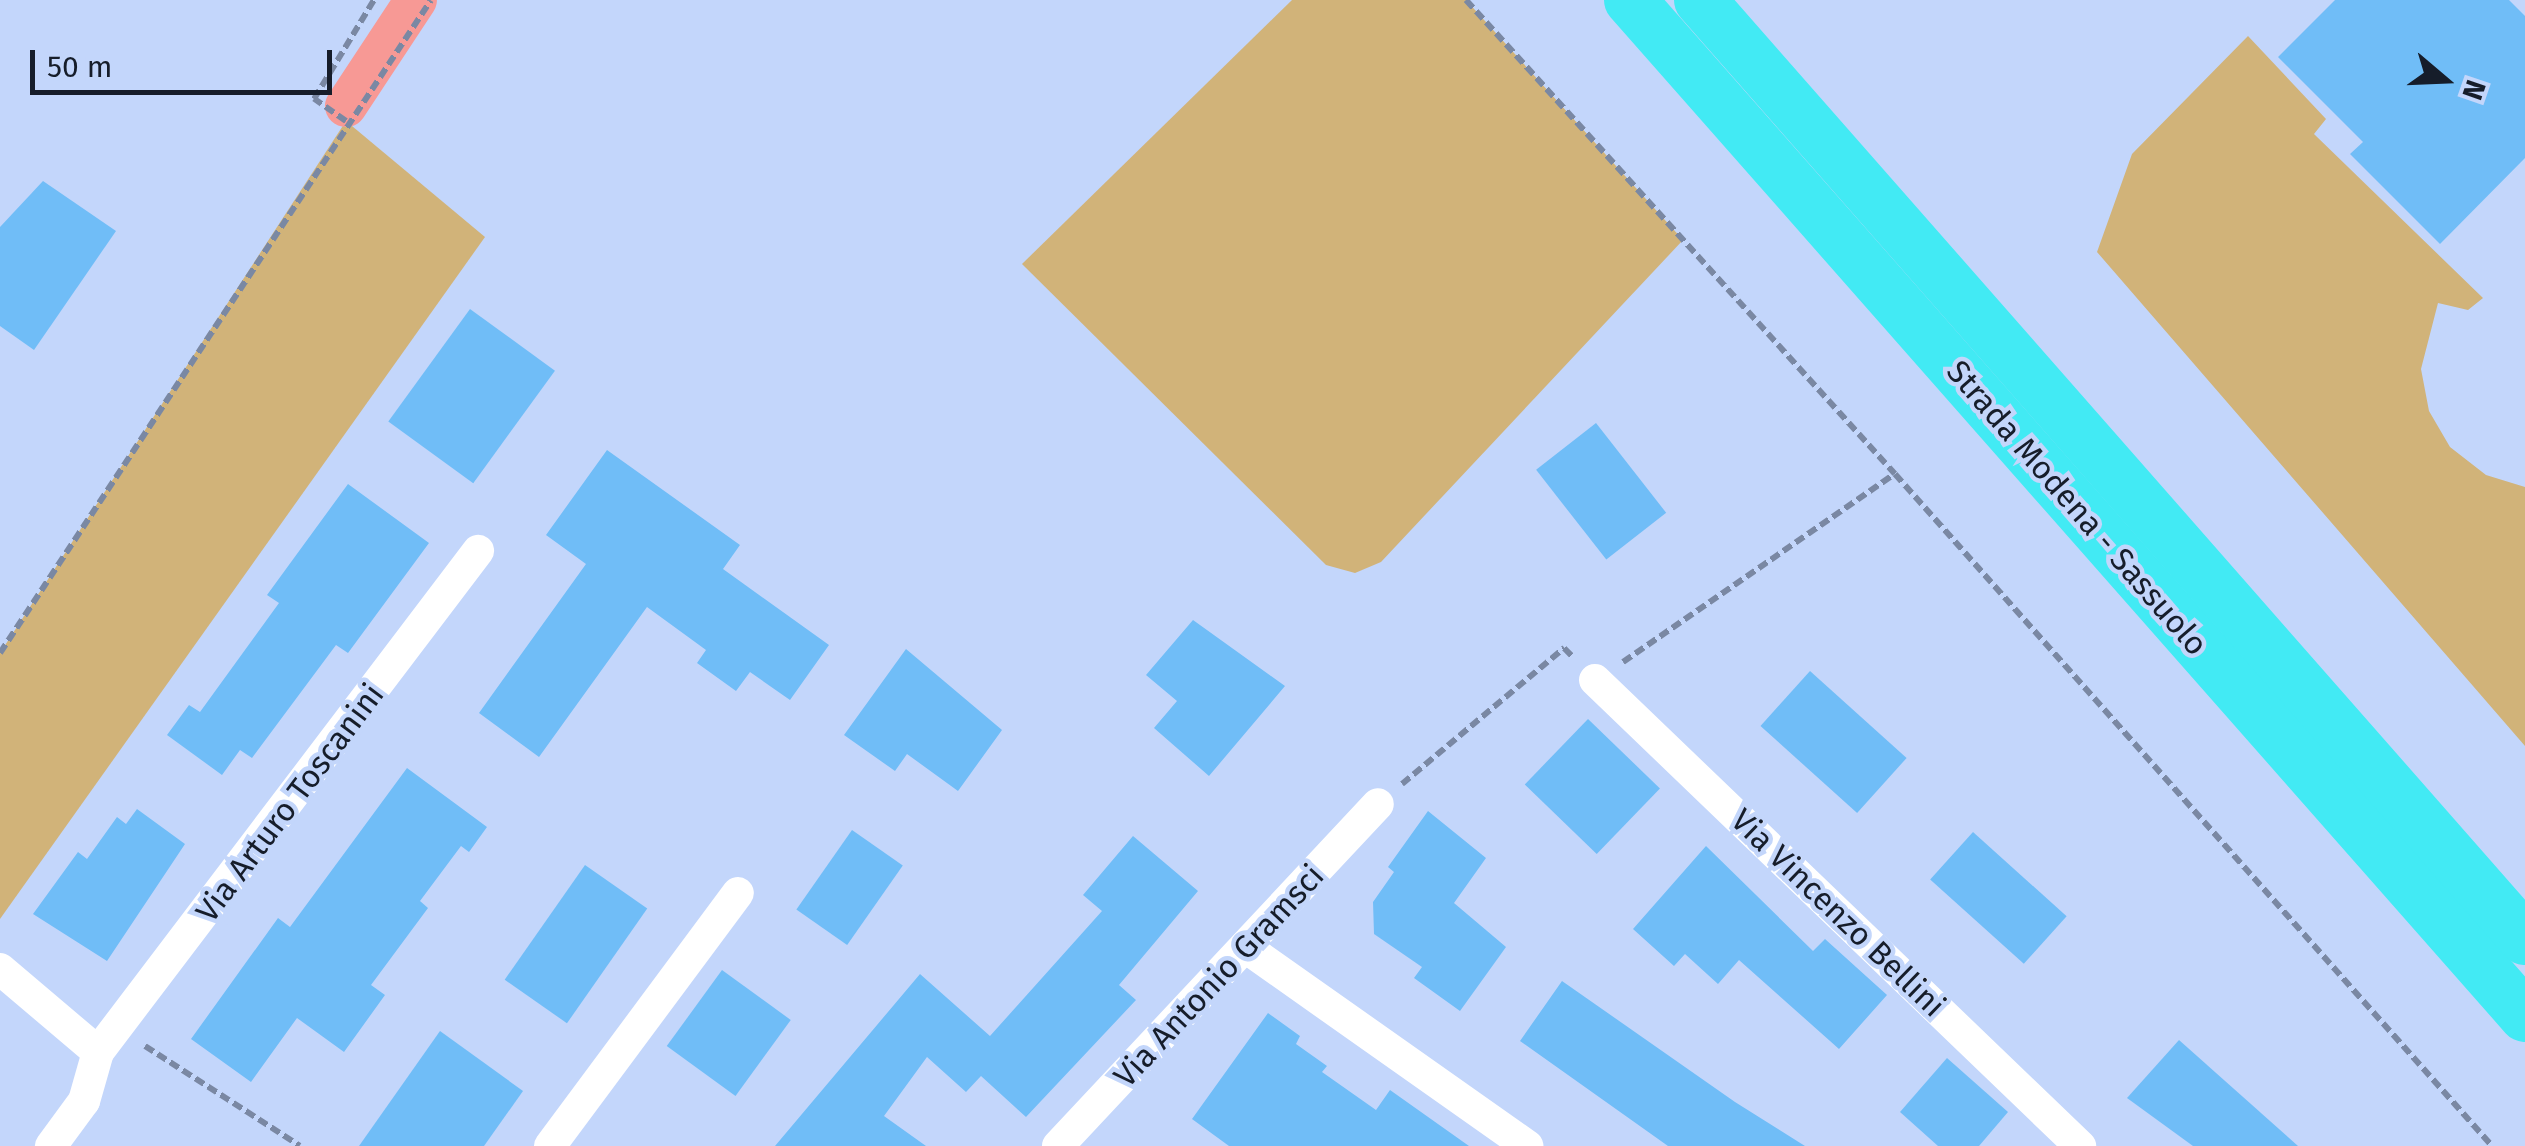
<!DOCTYPE html>
<html>
<head>
<meta charset="utf-8">
<style>
  body { margin:0 }
  #map { position:relative; width:2525px; height:1146px; overflow:hidden; background:#c3d6fb; font-family:"Fira Sans",sans-serif }
  div>[style] { position:absolute }
  .green>* { inset:0; background:#d1b379 }
  .canal>* { height:42px; margin:-21px; padding:0 21px; transform-origin:21px; border-radius:21px; background:#f79995 }
  .building>* { inset:0; background:#70bdf7; transform-origin:0 0 }
  .path>* { height:6px; margin-top:-3px; transform-origin:0; background:repeating-linear-gradient(90deg,#7a88a3 0 10px,transparent 0 15px) }
  .minor>* { height:32px; margin:-16px; padding:0 16px; transform-origin:16px; border-radius:16px; background:#fff }
  .trunk>* { height:52px; margin:-26px; padding:0 26px; transform-origin:26px; border-radius:26px; background:#42eaf4 }
  span { translate:-50% -50%; white-space:nowrap; text-align:center; line-height:1.15; -webkit-text-stroke:9px #c3d6fb; paint-order:stroke }
  .street-label { font-size:32px; color:#161d2a }
  .north { position:absolute; left:2395px; top:30px; width:100px; height:100px; -webkit-text-stroke:8px #c3d6fb; paint-order:stroke; rotate:109deg; font-size:28px; font-weight:700; line-height:40px; text-align:center; color:#161d2a }
  .north::after { content:''; display:block; margin:auto; width:35px; height:45px; background:#161d2a; clip-path:polygon(50% 0,100% 100%,50% 72%,0 100%) }
  .scale { position:absolute; left:30px; top:50px; width:302px; height:45px; box-sizing:border-box; border:5px solid #161d2a; border-top:0; padding-left:12px; font-size:30px; line-height:35px; white-space:nowrap; color:#161d2a; -webkit-text-stroke:8px #c3d6fb; paint-order:stroke }
</style>
</head>
<body>
<div id="map">
  <div class="green">
    <div style="clip-path:polygon(1292px 0,1466px 0,1683px 240px,1381px 562px,1355px 573px,1326px 565px,1022px 264px)"></div>
    <div style="clip-path:polygon(2248px 36px,2326px 119px,2314px 134px,2483px 298px,2468px 310px,2438px 303px,2421px 369px,2429px 411px,2450px 447px,2486px 475px,2525px 487px,2525px 746px,2097px 252px,2132px 154px)"></div>
    <div style="clip-path:polygon(346px 121px,485px 237px,0 919px,0 653px)"></div>
  </div>
  <div class="canal">
    <div style="left:346px;top:106px;width:127px;rotate:-56.6deg"></div>
  </div>
  <div class="building">
    <div style="clip-path:polygon(2335px 0,2509px 0,2525px 16px,2525px 158px,2440px 244px,2350px 154px,2363px 142px,2278px 57px)"></div>
    <div style="clip-path:polygon(43px 181px,116px 231px,34px 350px,0 326px,0 227px)"></div>
    <div style="left:470px;top:309px;width:105px;height:139px;rotate:36deg"></div>
    <div style="left:1596px;top:423px;width:114px;height:76px;rotate:52deg"></div>
    <div style="clip-path:polygon(607px 450px,740px 545px,723px 569px,829px 645px,790px 700px,750px 672px,736px 691px,697px 663px,706px 650px,647px 607px,539px 757px,479px 713px,586px 564px,546px 535px)"></div>
    <div style="clip-path:polygon(348px 484px,429px 543px,348px 653px,336px 645px,252px 758px,240px 750px,222px 775px,167px 735px,189px 705px,200px 712px,279px 603px,267px 595px)"></div>
    <div style="clip-path:polygon(1193px 620px,1285px 686px,1209px 776px,1154px 728px,1177px 701px,1146px 675px)"></div>
    <div style="clip-path:polygon(906px 649px,1002px 730px,958px 791px,907px 754px,895px 771px,844px 735px)"></div>
    <div style="left:1810px;top:671px;width:130px;height:74px;rotate:42deg"></div>
    <div style="left:1588px;top:719px;width:100px;height:91px;rotate:44deg"></div>
    <div style="clip-path:polygon(407px 768px,487px 827px,469px 852px,461px 846px,420px 901px,428px 908px,371px 985px,385px 995px,344px 1052px,297px 1018px,251px 1082px,191px 1039px,278px 918px,290px 927px)"></div>
    <div style="clip-path:polygon(137px 809px,185px 844px,107px 961px,33px 914px,78px 852px,87px 859px,117px 817px,126px 824px)"></div>
    <div style="clip-path:polygon(1428px 811px,1486px 858px,1454px 903px,1506px 947px,1460px 1011px,1414px 978px,1422px 967px,1374px 934px,1373px 902px,1394px 872px,1388px 867px)"></div>
    <div style="left:852px;top:830px;width:62px;height:97px;rotate:35deg"></div>
    <div style="left:1973px;top:832px;width:126px;height:64px;rotate:42deg"></div>
    <div style="clip-path:polygon(1133px 836px,1198px 891px,1119px 985px,1136px 1000px,1026px 1117px,981px 1076px,966px 1092px,927px 1057px,884px 1116px,926px 1146px,775px 1146px,920px 974px,990px 1036px,1102px 911px,1083px 895px)"></div>
    <div style="clip-path:polygon(1706px 846px,1813px 951px,1825px 939px,1887px 995px,1839px 1049px,1739px 960px,1718px 984px,1685px 954px,1674px 966px,1633px 929px)"></div>
    <div style="left:585px;top:865px;width:76px;height:140px;rotate:35deg"></div>
    <div style="left:722px;top:970px;width:85px;height:94px;rotate:36deg"></div>
    <div style="clip-path:polygon(1562px 981px,1735px 1102px,1805px 1146px,1668px 1146px,1520px 1041px)"></div>
    <div style="clip-path:polygon(1268px 1013px,1300px 1036px,1296px 1044px,1327px 1066px,1322px 1072px,1376px 1110px,1390px 1090px,1469px 1146px,1229px 1146px,1192px 1119px)"></div>
    <div style="clip-path:polygon(440px 1031px,523px 1091px,484px 1146px,359px 1146px)"></div>
    <div style="clip-path:polygon(2179px 1040px,2298px 1146px,2193px 1146px,2127px 1098px)"></div>
    <div style="clip-path:polygon(1947px 1058px,2008px 1112px,1979px 1146px,1938px 1146px,1900px 1112px)"></div>
  </div>
  <div class="path">
    <div style="left:1466px;top:0;width:639px;rotate:47.85deg"></div>
    <div style="left:346px;top:121px;width:39px;rotate:-145deg"></div>
    <div style="left:314px;top:99px;width:116px;rotate:-58.8deg"></div>
    <div style="left:0;top:653px;width:782px;rotate:-56.57deg"></div>
    <div style="left:1623px;top:662px;width:331px;rotate:-34.7deg"></div>
    <div style="left:1895px;top:474px;width:899px;rotate:48.38deg"></div>
    <div style="left:1402px;top:784px;width:212px;rotate:-40deg"></div>
    <div style="left:1564px;top:648px;width:11px;rotate:45deg"></div>
    <div style="left:145px;top:1046px;width:184px;rotate:32.8deg"></div>
  </div>
  <div class="minor">
    <div style="left:1595px;top:680px;width:673px;rotate:43.86deg"></div>
    <div style="left:1248px;top:949px;width:342px;rotate:35.2deg"></div>
    <div style="left:0;top:969px;width:128px;rotate:40.3deg"></div>
    <div style="left:98px;top:1052px;width:51px;rotate:105.9deg"></div>
    <div style="left:84px;top:1101px;width:56px;rotate:126.3deg"></div>
    <div style="left:98px;top:1052px;width:629px;rotate:-52.82deg"></div>
    <div style="left:550px;top:1146px;width:315px;rotate:-53.4deg"></div>
    <div style="left:1058px;top:1146px;width:468px;rotate:-46.9deg"></div>
  </div>
  <div class="trunk">
    <div style="left:1630px;top:0;width:1354px;rotate:48.62deg"></div>
    <div style="left:1700px;top:0;width:1250px;rotate:48.7deg"></div>
  </div>
  <div class="street-label">
    <span style="left:2077px;top:508px;rotate:49deg">Strada Modena - Sassuolo</span>
    <span style="left:290px;top:803px;rotate:-53deg">Via Arturo Toscanini</span>
    <span style="left:1838px;top:913px;rotate:44deg">Via Vincenzo Bellini</span>
    <span style="left:1219px;top:976px;rotate:-47deg">Via Antonio Gramsci</span>
  </div>
  <div class="north">N</div>
  <div class="scale">50 m</div>
</div>
</body>
</html>
